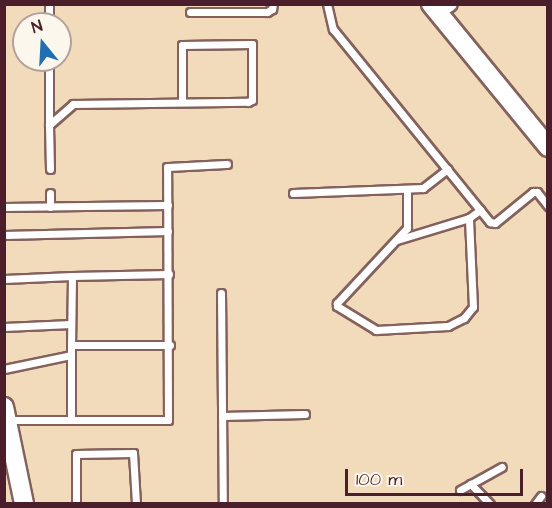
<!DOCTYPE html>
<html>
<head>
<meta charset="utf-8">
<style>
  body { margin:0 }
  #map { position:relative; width:552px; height:508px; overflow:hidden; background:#f1dbba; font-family:"Architects Daughter",sans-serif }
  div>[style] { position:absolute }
  .roads { filter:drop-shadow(2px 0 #84615d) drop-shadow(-2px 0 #84615d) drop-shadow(0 2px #84615d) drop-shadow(0 -2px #84615d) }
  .lane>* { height:7px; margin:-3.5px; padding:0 3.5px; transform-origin:3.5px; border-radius:3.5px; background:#fff }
  .street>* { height:14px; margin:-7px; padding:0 7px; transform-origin:7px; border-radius:7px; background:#fff }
  .secondary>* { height:18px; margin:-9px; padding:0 9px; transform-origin:9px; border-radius:9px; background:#fff }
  span { translate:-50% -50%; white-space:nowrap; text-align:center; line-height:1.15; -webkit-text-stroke:4.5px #fbf7ec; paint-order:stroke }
  .frame { position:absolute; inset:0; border:6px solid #4a1f2b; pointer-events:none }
  .north { position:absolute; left:12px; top:12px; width:60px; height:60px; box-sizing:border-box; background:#fbf7ec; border:2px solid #b4a19f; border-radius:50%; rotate:342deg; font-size:16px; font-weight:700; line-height:24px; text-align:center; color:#4a1f2b }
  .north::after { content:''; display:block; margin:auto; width:21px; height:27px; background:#1f6fb2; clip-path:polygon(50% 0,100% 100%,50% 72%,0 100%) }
  .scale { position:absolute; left:345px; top:469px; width:178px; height:27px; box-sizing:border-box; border:3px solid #4a1f2b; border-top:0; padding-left:8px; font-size:18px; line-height:21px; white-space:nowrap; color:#4a1f2b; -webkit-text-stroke:4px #fbf7ec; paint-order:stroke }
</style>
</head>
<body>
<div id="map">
  <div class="roads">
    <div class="lane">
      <div style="left:49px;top:4px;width:20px;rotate:90deg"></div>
      <div style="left:327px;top:4px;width:26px;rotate:77deg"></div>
      <div style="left:333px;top:29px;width:249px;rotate:50.9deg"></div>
      <div style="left:490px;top:222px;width:5px;rotate:11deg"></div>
      <div style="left:495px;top:223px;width:49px;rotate:-39.2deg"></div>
      <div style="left:533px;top:192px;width:4px"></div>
      <div style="left:537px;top:192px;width:18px;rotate:52deg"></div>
      <div style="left:190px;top:12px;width:77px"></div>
      <div style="left:267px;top:12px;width:6px;rotate:-31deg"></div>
      <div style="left:272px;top:9px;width:5px;rotate:-79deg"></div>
      <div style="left:49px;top:60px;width:65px;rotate:90deg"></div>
      <div style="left:50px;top:169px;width:44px;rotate:-91.3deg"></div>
      <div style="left:49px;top:125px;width:32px;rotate:-41deg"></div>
      <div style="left:73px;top:104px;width:175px;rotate:-0.7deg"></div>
      <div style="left:248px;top:102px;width:4px;rotate:-27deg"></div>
      <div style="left:252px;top:100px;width:56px;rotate:-90deg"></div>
      <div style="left:252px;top:44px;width:70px;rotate:179.2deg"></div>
      <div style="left:182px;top:45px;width:57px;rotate:90deg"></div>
      <div style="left:407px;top:189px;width:39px;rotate:90deg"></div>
      <div style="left:407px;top:228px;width:103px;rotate:133deg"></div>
      <div style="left:337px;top:303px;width:3px;rotate:90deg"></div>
      <div style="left:337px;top:306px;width:46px;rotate:31.6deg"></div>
      <div style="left:376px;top:330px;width:72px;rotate:-3.2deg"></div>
      <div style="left:448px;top:326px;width:18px;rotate:-27deg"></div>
      <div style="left:464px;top:318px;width:14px;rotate:-51deg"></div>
      <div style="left:473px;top:307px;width:89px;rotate:-92.6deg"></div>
      <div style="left:469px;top:218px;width:14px;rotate:-36deg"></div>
      <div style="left:293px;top:193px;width:130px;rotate:-2.2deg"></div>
      <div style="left:423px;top:188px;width:31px;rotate:-38deg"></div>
      <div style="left:4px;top:207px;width:164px;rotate:-0.7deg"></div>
      <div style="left:50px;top:207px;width:14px;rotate:-90deg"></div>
      <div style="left:4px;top:235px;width:164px;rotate:-1.4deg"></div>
      <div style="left:397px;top:240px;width:75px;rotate:-17deg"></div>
      <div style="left:169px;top:274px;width:97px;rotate:178.8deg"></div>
      <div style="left:72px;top:276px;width:69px;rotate:90.8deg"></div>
      <div style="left:71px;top:345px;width:99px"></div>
      <div style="left:4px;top:279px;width:68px;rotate:-2.5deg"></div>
      <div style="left:221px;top:293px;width:211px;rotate:89.5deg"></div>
      <div style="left:4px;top:327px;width:67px;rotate:-2.6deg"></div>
      <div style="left:4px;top:369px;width:68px;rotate:-11.8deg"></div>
      <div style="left:222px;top:416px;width:83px;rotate:-1.4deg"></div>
      <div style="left:8px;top:420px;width:160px"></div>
      <div style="left:168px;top:420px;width:253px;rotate:-90.2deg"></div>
      <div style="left:167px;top:167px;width:60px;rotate:-2.9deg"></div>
      <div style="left:71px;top:420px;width:75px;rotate:-90deg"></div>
      <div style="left:460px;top:490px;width:13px;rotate:-29deg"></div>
      <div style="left:76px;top:504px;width:50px;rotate:-90deg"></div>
      <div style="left:76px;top:454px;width:57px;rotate:-1deg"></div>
      <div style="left:133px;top:453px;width:51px;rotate:86.6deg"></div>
      <div style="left:490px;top:504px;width:28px;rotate:-134deg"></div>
      <div style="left:471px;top:484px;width:35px;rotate:-29deg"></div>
      <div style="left:535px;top:504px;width:10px;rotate:-53deg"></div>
    </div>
    <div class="street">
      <div style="left:437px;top:12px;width:15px;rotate:-32deg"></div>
    </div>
    <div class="secondary">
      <div style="left:431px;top:4px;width:185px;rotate:50.7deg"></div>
      <div style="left:4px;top:407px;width:99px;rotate:78.3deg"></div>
    </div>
  </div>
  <div class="frame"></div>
  <div class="north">N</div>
  <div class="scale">100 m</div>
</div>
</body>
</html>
